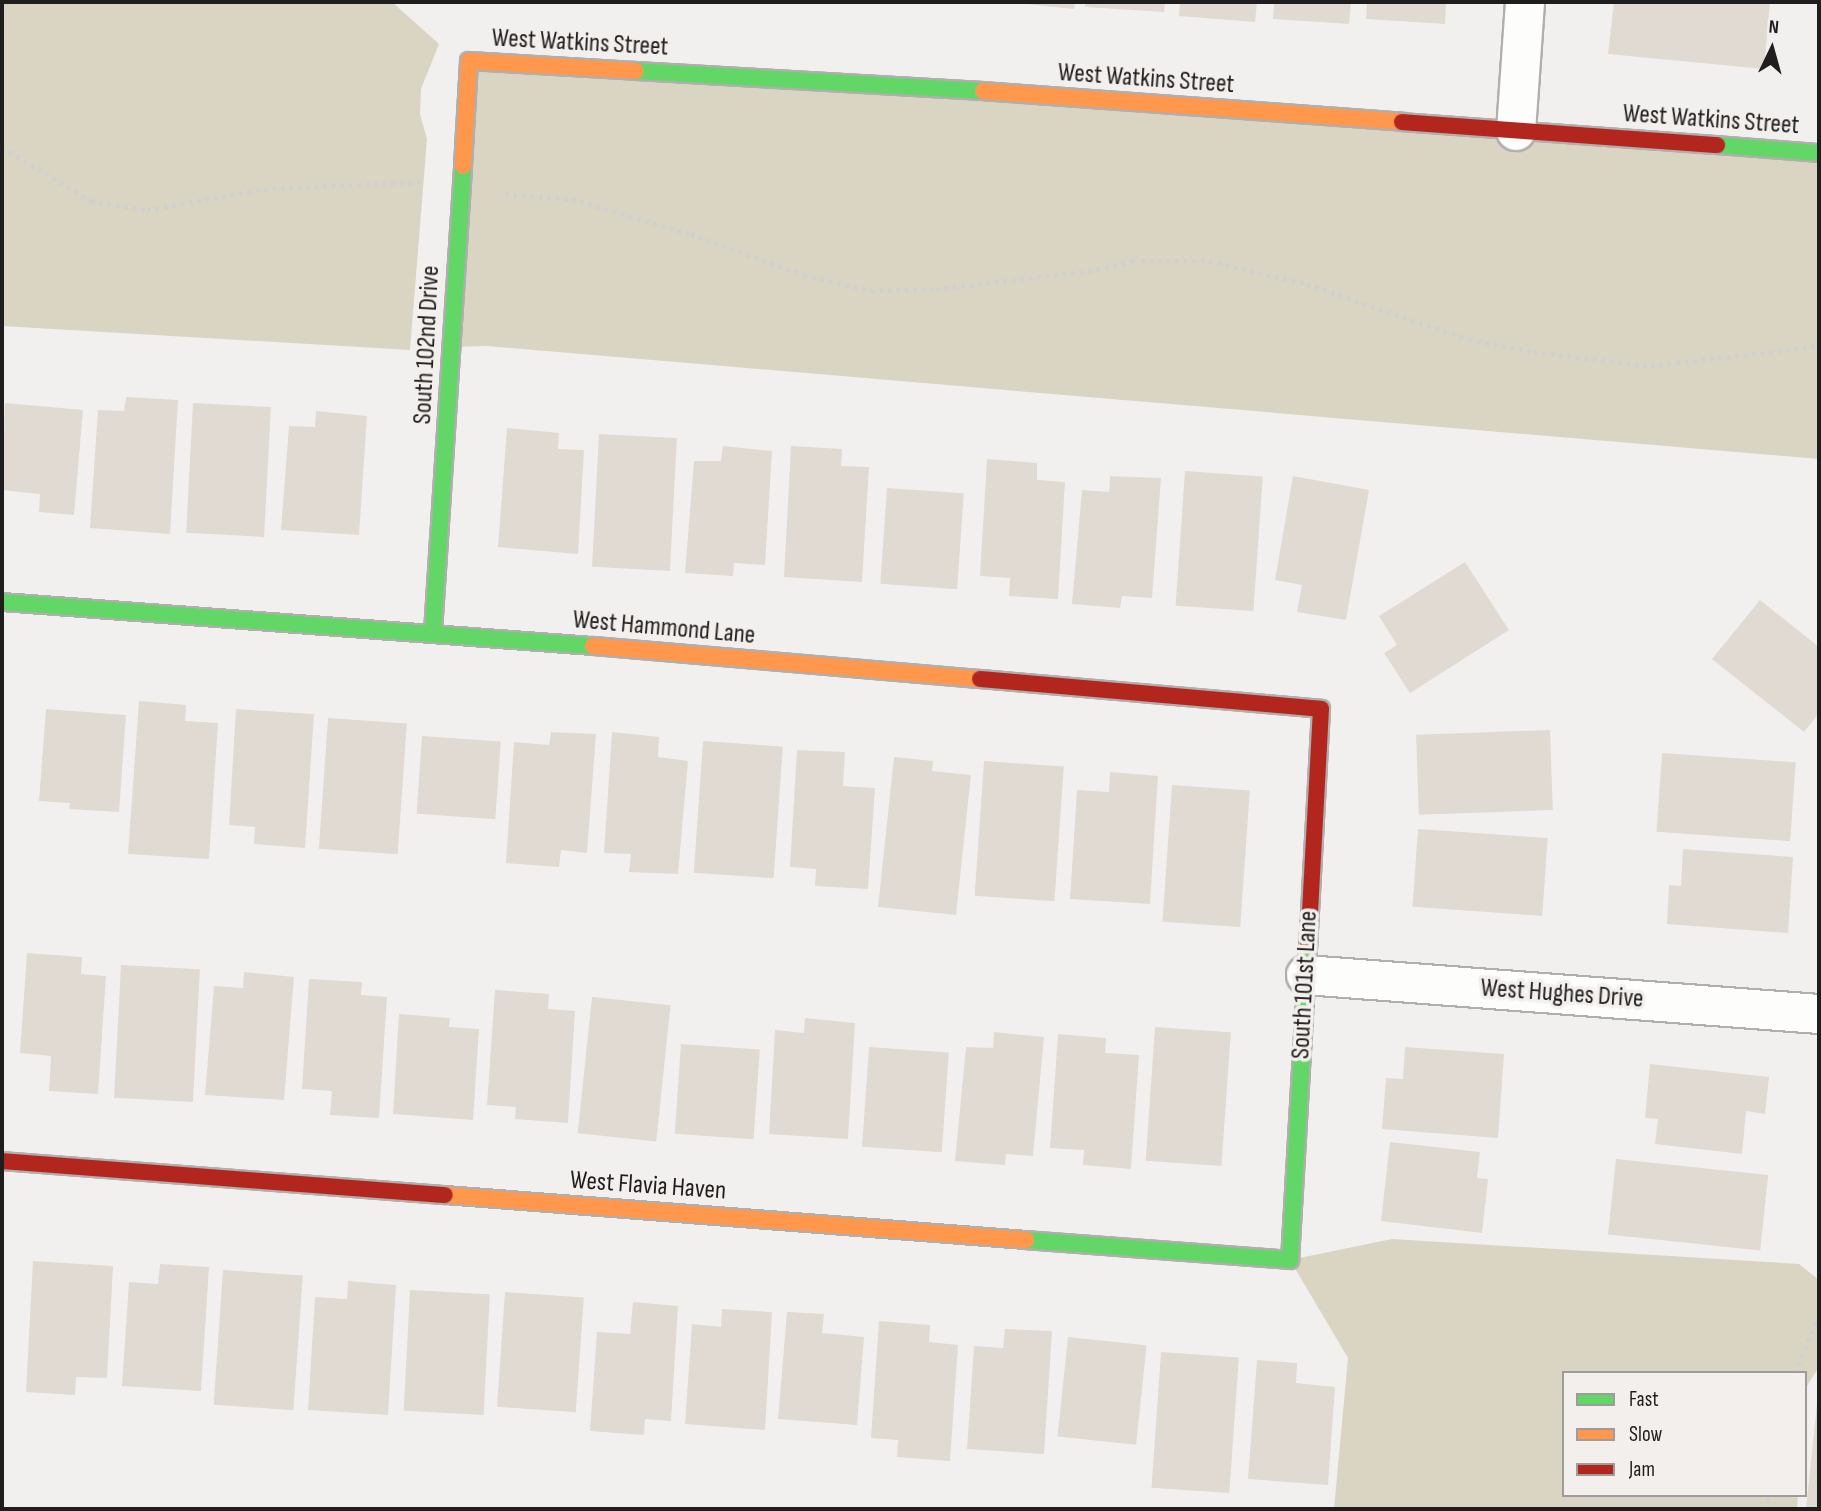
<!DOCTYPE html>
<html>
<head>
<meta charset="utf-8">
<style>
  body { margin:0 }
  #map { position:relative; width:1821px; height:1511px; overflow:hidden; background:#f2f0ee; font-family:"Sofia Sans Condensed",sans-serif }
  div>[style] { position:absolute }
  .green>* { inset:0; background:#d9d5c2 }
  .building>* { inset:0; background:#e0dad2; transform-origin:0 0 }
  .path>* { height:4.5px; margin-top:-2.25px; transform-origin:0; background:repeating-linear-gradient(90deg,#d0d0d0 0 3.5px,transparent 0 8.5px) }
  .roads { filter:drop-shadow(2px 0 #b0afae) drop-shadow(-2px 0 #b0afae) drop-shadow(0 2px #b0afae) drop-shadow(0 -2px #b0afae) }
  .street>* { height:38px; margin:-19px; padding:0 19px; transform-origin:19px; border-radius:19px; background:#fdfdfc }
  .fast>* { height:16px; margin:-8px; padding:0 8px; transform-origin:8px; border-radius:8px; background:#63d668 }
  .slow>* { height:16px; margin:-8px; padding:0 8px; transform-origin:8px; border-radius:8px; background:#ff974d }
  .jam>* { height:16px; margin:-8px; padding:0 8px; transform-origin:8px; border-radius:8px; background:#b3261e }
  span { translate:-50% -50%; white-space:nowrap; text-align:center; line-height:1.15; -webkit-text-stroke:7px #f3efed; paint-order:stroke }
  .street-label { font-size:26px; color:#1f1d1d }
  .frame { position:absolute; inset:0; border:4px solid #1f1d1d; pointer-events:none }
  .legend { position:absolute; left:1562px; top:1371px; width:245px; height:126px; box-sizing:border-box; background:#f3efed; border:2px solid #9e9b9a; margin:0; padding:9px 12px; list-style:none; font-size:21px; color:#1f1d1d }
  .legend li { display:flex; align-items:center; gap:14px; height:35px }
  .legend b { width:35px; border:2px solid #9e9b9a }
  .north { position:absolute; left:1737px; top:14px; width:70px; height:70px; -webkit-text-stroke:5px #f3efed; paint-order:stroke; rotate:5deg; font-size:19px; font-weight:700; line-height:28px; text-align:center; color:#1f1d1d }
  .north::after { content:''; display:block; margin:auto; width:24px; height:32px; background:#1f1d1d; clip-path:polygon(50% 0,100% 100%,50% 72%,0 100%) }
</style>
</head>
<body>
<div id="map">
  <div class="green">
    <div style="clip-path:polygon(2px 2px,392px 2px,439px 44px,421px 89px,420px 114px,427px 139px,410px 350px,2px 326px)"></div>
    <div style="clip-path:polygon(469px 61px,1819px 153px,1819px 459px,487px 346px,453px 347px)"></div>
    <div style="clip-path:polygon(1392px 1239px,1799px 1264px,1819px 1280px,1819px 1367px,1805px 1389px,1805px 1373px,1564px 1373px,1564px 1495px,1798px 1495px,1797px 1509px,1334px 1509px,1348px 1358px,1290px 1260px)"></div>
  </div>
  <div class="building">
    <div style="clip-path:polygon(1005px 2px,1075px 2px,1074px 9px)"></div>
    <div style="clip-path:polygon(1085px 2px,1165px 2px,1164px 12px,1085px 7px)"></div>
    <div style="clip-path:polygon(1180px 2px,1257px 2px,1255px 22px,1179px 16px)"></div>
    <div style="clip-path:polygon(1274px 2px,1351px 2px,1349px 24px,1273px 19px)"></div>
    <div style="clip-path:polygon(1367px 2px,1446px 2px,1445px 24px,1366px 19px)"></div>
    <div style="clip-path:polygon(1614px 2px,1770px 2px,1764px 69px,1608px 54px)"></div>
    <div style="clip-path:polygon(126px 397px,178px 400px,170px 534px,90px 528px,98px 410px,124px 411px)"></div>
    <div style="clip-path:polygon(5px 403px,83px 410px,74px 515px,39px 512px,40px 494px,2px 490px)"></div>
    <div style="left:193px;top:403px;width:78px;height:130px;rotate:3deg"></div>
    <div style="clip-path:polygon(316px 411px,367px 416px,359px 535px,281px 530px,289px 426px,315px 427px)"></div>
    <div style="clip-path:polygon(507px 428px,559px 433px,558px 449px,584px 450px,578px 554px,498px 547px)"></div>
    <div style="left:599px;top:434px;width:78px;height:133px;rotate:3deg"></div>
    <div style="clip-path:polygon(723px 446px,772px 451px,765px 565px,734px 563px,733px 576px,685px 573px,694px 461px,721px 461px)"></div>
    <div style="clip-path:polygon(791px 446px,842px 449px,841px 466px,869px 467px,862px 582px,784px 577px)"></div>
    <div style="clip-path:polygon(987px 459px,1037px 463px,1037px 480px,1065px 482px,1058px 599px,1009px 596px,1010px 578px,980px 576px)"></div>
    <div style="left:1185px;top:471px;width:78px;height:135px;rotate:4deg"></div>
    <div style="clip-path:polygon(1110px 476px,1161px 478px,1152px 598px,1122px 596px,1120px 608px,1072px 604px,1082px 490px,1109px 492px)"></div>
    <div style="clip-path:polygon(1293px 476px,1369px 490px,1346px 620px,1297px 612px,1302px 585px,1275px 580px)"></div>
    <div style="left:887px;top:488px;width:77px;height:96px;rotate:4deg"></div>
    <div style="clip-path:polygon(1465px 562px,1509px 630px,1410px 693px,1384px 653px,1397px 645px,1379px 616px)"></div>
    <div style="clip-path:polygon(1760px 600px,1819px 647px,1819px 713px,1804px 732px,1712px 659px)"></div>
    <div style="clip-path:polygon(139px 701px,186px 705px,185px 721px,218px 723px,209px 859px,128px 854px)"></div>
    <div style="clip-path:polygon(46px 709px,126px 715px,119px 812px,69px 809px,70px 803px,39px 801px)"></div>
    <div style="clip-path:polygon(236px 709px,314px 714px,305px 848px,254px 844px,255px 827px,229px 825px)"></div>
    <div style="left:328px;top:718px;width:79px;height:131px;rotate:4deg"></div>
    <div style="left:1550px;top:730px;width:80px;height:134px;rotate:88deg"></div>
    <div style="clip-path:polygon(551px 732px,596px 734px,587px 853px,561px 850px,559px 867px,506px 863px,514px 742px,549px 745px)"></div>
    <div style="clip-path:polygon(612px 732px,659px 737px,658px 757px,688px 761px,678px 874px,629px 872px,631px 854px,604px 853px)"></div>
    <div style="left:422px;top:736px;width:79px;height:78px;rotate:4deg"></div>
    <div style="left:703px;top:741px;width:80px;height:132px;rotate:4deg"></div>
    <div style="clip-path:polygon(797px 750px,845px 752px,843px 786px,875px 788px,868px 889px,815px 886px,816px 869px,790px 867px)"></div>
    <div style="left:1662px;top:753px;width:134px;height:79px;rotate:4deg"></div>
    <div style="clip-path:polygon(894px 757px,933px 761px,932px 771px,971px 775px,956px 915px,878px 907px)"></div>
    <div style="left:984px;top:761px;width:80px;height:135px;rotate:4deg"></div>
    <div style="clip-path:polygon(1110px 772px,1158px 776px,1150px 904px,1070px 899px,1077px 790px,1109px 792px)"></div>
    <div style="left:1172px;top:785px;width:78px;height:137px;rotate:4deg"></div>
    <div style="left:1418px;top:829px;width:130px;height:78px;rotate:4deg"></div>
    <div style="clip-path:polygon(1683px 849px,1793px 857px,1788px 933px,1667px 924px,1669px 885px,1681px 886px)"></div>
    <div style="clip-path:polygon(27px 953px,82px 957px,81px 974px,106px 976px,98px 1094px,49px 1091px,51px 1056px,20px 1053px)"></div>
    <div style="left:121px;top:965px;width:79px;height:133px;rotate:3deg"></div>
    <div style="clip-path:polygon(244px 972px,294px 977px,284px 1100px,205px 1095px,214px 986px,243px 988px)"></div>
    <div style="clip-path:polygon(309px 979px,362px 982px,361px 995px,387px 997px,379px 1118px,330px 1115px,332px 1091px,302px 1089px)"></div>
    <div style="clip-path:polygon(495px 990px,549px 994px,548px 1009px,575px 1011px,568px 1123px,515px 1119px,516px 1107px,487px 1105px)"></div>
    <div style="left:592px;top:997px;width:79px;height:137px;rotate:6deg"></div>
    <div style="clip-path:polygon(399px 1014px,450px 1018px,449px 1027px,479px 1029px,473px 1120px,393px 1114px)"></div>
    <div style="clip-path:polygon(805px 1018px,855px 1023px,848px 1139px,769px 1134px,775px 1030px,804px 1033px)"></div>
    <div style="left:1155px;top:1027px;width:76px;height:134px;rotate:4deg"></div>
    <div style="clip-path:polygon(994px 1032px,1044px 1037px,1033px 1156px,1006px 1154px,1005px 1165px,955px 1161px,966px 1047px,993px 1048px)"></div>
    <div style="clip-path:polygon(1058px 1034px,1106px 1038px,1105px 1053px,1139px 1055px,1131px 1169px,1083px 1165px,1084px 1150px,1050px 1148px)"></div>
    <div style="left:681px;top:1044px;width:79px;height:90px;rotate:4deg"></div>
    <div style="left:869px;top:1047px;width:80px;height:100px;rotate:4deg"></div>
    <div style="clip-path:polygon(1405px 1047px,1504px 1054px,1498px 1138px,1382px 1129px,1386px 1078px,1403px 1079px)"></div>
    <div style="clip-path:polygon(1650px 1064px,1769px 1077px,1765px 1114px,1746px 1111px,1742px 1154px,1655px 1144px,1658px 1119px,1645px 1118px)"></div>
    <div style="clip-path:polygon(1390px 1142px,1480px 1152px,1477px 1178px,1488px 1179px,1482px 1233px,1381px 1221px)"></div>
    <div style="left:1616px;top:1159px;width:153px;height:76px;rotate:6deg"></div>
    <div style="clip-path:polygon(33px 1261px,113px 1266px,107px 1378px,76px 1377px,75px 1395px,26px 1392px)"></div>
    <div style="clip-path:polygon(160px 1264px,209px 1267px,201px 1391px,122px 1386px,129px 1282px,158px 1284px)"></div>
    <div style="left:223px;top:1270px;width:80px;height:135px;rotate:4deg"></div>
    <div style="clip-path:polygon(348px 1281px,396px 1285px,388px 1415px,308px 1410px,315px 1297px,347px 1299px)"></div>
    <div style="left:410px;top:1290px;width:80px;height:121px;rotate:3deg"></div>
    <div style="left:505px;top:1292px;width:79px;height:115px;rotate:4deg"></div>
    <div style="clip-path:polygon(633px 1302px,678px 1306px,671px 1421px,645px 1419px,644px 1435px,590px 1431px,597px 1332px,630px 1334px)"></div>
    <div style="clip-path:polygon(722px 1309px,772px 1312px,765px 1430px,685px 1424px,692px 1324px,721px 1327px)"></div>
    <div style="clip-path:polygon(787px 1312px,824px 1314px,822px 1333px,864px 1337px,857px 1425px,778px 1419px)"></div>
    <div style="clip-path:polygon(879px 1321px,930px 1325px,929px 1342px,958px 1345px,950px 1461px,897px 1457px,898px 1440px,871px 1438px)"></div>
    <div style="clip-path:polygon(1005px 1329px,1052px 1331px,1044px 1454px,967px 1449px,974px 1346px,1003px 1348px)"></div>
    <div style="left:1068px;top:1337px;width:79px;height:100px;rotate:6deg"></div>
    <div style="left:1161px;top:1352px;width:78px;height:136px;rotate:4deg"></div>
    <div style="clip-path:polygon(1257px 1360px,1297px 1363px,1296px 1383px,1335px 1387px,1328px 1485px,1248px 1479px)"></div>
    <div style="clip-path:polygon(1817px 1403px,1819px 1403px,1819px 1509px,1806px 1509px)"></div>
  </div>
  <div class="path">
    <div style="left:2px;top:147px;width:104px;rotate:31.2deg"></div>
    <div style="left:91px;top:201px;width:57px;rotate:9.1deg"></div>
    <div style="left:147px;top:210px;width:119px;rotate:-10.2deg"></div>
    <div style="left:264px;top:189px;width:156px;rotate:-2.6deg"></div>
    <div style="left:505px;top:194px;width:67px;rotate:4.3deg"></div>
    <div style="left:572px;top:199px;width:124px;rotate:16.4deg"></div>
    <div style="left:691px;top:234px;width:120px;rotate:19.9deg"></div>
    <div style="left:804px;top:275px;width:69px;rotate:13.4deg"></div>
    <div style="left:871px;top:291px;width:65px;rotate:-1.8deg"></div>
    <div style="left:936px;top:289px;width:153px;rotate:-6.8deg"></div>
    <div style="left:1088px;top:271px;width:46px;rotate:-12.5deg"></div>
    <div style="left:1133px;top:261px;width:76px"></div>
    <div style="left:1209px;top:261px;width:101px;rotate:13.2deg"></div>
    <div style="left:1307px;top:284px;width:171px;rotate:18.8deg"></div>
    <div style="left:1469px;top:339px;width:66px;rotate:11.3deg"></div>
    <div style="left:1534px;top:352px;width:118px;rotate:6.8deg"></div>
    <div style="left:1651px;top:366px;width:169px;rotate:-6.8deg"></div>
    <div style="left:1795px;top:1373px;width:54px;rotate:-67.2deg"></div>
    <div style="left:1816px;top:1323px;width:3px;rotate:-18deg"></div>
    <div style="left:1767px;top:1509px;width:14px;rotate:-86deg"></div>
  </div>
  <div class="roads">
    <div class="street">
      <div style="left:1516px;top:131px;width:129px;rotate:-86deg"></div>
      <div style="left:1306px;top:975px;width:514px;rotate:4.35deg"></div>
    </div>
    <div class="fast">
      <div style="left:636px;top:71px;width:348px;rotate:3.3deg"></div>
      <div style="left:1717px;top:145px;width:102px;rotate:4.5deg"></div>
      <div style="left:2px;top:602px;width:593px;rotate:4.26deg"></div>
      <div style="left:433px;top:632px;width:467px;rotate:-86.3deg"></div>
      <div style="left:1026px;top:1240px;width:265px;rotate:4.3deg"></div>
      <div style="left:1290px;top:1260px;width:315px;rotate:-86.7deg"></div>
    </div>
    <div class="slow">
      <div style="left:983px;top:91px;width:420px;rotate:4.2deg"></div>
      <div style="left:463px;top:166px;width:105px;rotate:-86.7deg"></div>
      <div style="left:469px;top:61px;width:167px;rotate:3.4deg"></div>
      <div style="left:593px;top:646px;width:388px;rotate:4.9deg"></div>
      <div style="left:445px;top:1195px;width:583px;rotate:4.43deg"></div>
    </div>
    <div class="jam">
      <div style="left:1402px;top:122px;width:316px;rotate:4.2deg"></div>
      <div style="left:980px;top:679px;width:342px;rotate:5deg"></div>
      <div style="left:1321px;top:709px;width:237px;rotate:93.1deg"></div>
      <div style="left:2px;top:1161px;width:444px;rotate:4.4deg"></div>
    </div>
  </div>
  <div class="street-label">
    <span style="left:580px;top:43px;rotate:3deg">West Watkins Street</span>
    <span style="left:1146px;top:79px;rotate:4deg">West Watkins Street</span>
    <span style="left:1711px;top:120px;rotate:4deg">West Watkins Street</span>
    <span style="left:427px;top:345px;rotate:-87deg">South 102nd Drive</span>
    <span style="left:664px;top:628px;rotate:5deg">West Hammond Lane</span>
    <span style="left:1305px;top:985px;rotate:-87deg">South 101st Lane</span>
    <span style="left:1562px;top:994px;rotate:4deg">West Hughes Drive</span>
    <span style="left:648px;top:1186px;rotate:4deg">West Flavia Haven</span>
  </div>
  <div class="frame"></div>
  <ul class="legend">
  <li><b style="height:9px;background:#63d668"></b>Fast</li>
  <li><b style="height:9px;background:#ff974d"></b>Slow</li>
  <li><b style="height:9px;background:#b3261e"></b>Jam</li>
  </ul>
  <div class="north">N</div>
</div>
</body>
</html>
